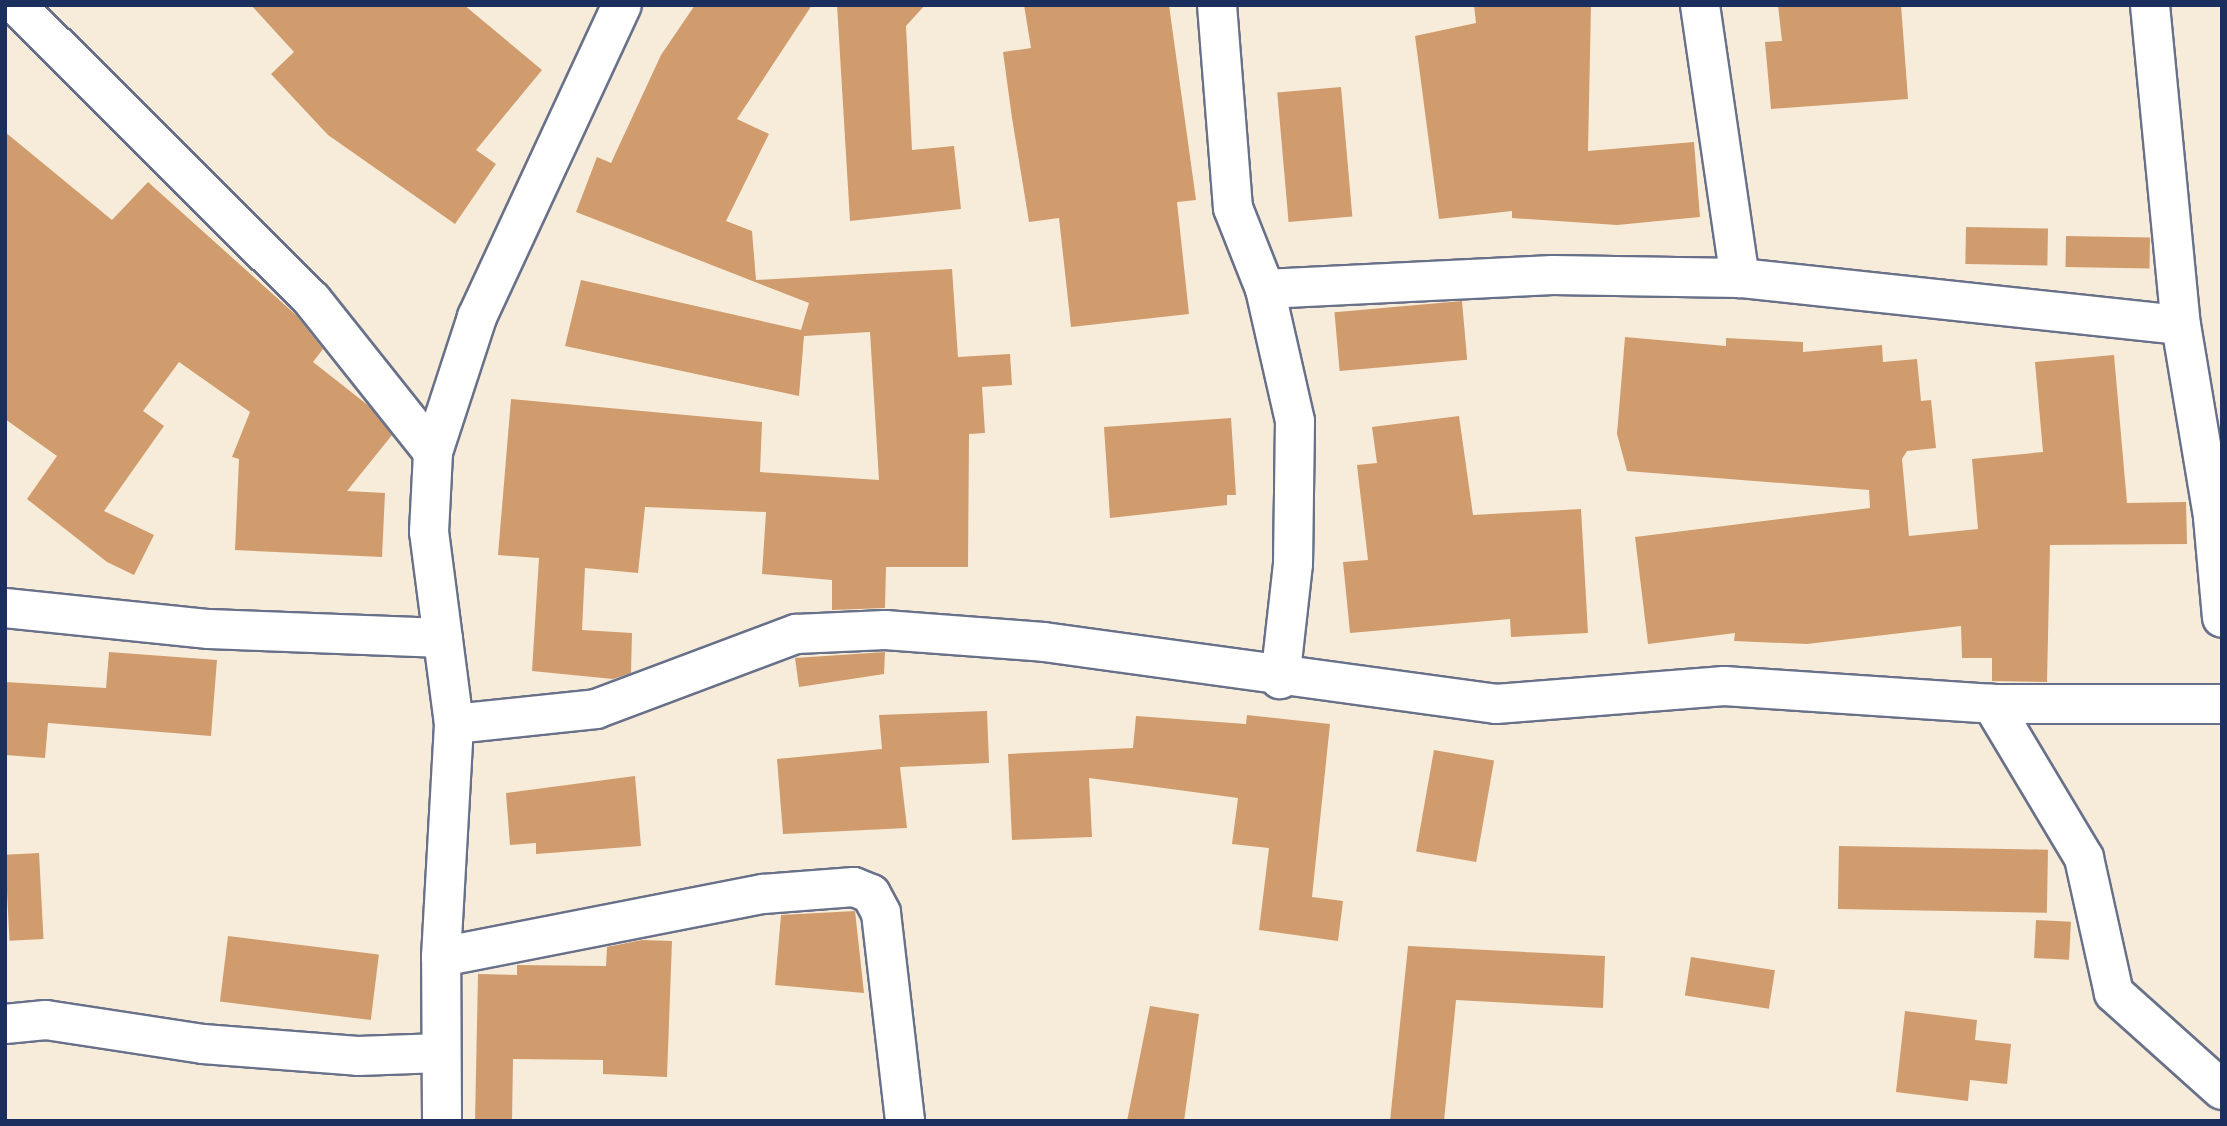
<!DOCTYPE html>
<html>
<head>
<meta charset="utf-8">
<style>
  body { margin:0 }
  #map { position:relative; width:2227px; height:1126px; overflow:hidden; background:#f7ecd9; font-family:"Libre Bodoni",serif }
  div>[style] { position:absolute }
  .building>* { inset:0; background:#d09c6d; transform-origin:0 0 }
  .roads { filter:drop-shadow(2px 0 #687189) drop-shadow(-2px 0 #687189) drop-shadow(0 2px #687189) drop-shadow(0 -2px #687189) }
  .minor>* { height:38px; margin:-19px; padding:0 19px; transform-origin:19px; border-radius:19px; background:#fff }
  span { translate:-50% -50%; white-space:nowrap; text-align:center; line-height:1.15; -webkit-text-stroke:7px #fdfcf7; paint-order:stroke }
  .frame { position:absolute; inset:0; border:7px solid #1b2f5e; pointer-events:none }
</style>
</head>
<body>
<div id="map">
  <div class="building">
    <div style="clip-path:polygon(251px 5px,464px 5px,542px 70px,476px 150px,496px 164px,455px 224px,328px 135px,271px 74px,294px 52px)"></div>
    <div style="clip-path:polygon(695px 5px,812px 5px,737px 119px,769px 134px,726px 221px,752px 231px,756px 280px,952px 269px,958px 357px,1010px 354px,1012px 385px,982px 387px,985px 433px,969px 434px,968px 567px,886px 567px,885px 608px,832px 610px,832px 580px,762px 574px,766px 512px,645px 507px,638px 573px,585px 568px,582px 630px,632px 633px,631px 673px,613px 679px,532px 671px,539px 558px,498px 555px,511px 399px,762px 422px,760px 472px,879px 480px,870px 332px,804px 336px,799px 396px,565px 346px,581px 280px,801px 330px,809px 303px,576px 212px,597px 157px,611px 163px,661px 55px)"></div>
    <div style="clip-path:polygon(837px 5px,925px 5px,906px 26px,912px 150px,954px 146px,961px 209px,850px 221px)"></div>
    <div style="clip-path:polygon(1024px 5px,1169px 5px,1196px 200px,1177px 202px,1189px 314px,1071px 327px,1059px 218px,1029px 222px,1012px 118px,1003px 52px,1031px 48px)"></div>
    <div style="clip-path:polygon(1474px 5px,1591px 5px,1588px 151px,1694px 142px,1700px 217px,1617px 225px,1512px 218px,1512px 211px,1439px 219px,1415px 36px,1476px 23px)"></div>
    <div style="clip-path:polygon(1778px 5px,1901px 5px,1908px 99px,1771px 109px,1765px 42px,1782px 41px)"></div>
    <div style="left:1341px;top:87px;width:130px;height:64px;rotate:85deg"></div>
    <div style="clip-path:polygon(5px 132px,112px 220px,148px 182px,296px 315px,323px 349px,313px 362px,369px 406px,392px 435px,347px 491px,385px 493px,382px 557px,235px 550px,239px 459px,232px 457px,250px 412px,179px 362px,143px 411px,164px 426px,104px 511px,154px 535px,134px 575px,107px 562px,27px 499px,57px 456px,5px 419px)"></div>
    <div style="left:1966px;top:227px;width:82px;height:37px;rotate:1deg"></div>
    <div style="left:2066px;top:236px;width:84px;height:31px;rotate:1deg"></div>
    <div style="left:1462px;top:301px;width:59px;height:128px;rotate:85deg"></div>
    <div style="clip-path:polygon(1625px 337px,1726px 346px,1726px 338px,1803px 342px,1803px 352px,1882px 345px,1883px 362px,1917px 359px,1921px 401px,1931px 400px,1936px 448px,1907px 451px,1902px 459px,1909px 536px,1978px 529px,1972px 459px,2043px 452px,2035px 362px,2114px 355px,2127px 503px,2186px 502px,2187px 544px,2050px 545px,2047px 682px,1992px 681px,1992px 658px,1962px 658px,1961px 626px,1807px 644px,1734px 641px,1735px 633px,1648px 644px,1635px 537px,1870px 508px,1869px 490px,1627px 471px,1617px 434px)"></div>
    <div style="clip-path:polygon(1459px 416px,1473px 515px,1581px 509px,1588px 633px,1511px 637px,1510px 619px,1350px 633px,1343px 562px,1368px 560px,1357px 465px,1377px 463px,1372px 427px)"></div>
    <div style="clip-path:polygon(1231px 418px,1236px 495px,1227px 495px,1227px 505px,1110px 518px,1104px 427px)"></div>
    <div style="clip-path:polygon(109px 652px,217px 660px,211px 736px,48px 723px,45px 758px,5px 755px,5px 682px,106px 688px)"></div>
    <div style="clip-path:polygon(885px 652px,884px 674px,799px 687px,795px 658px)"></div>
    <div style="clip-path:polygon(987px 711px,989px 763px,900px 767px,907px 828px,783px 834px,777px 759px,882px 749px,879px 715px)"></div>
    <div style="clip-path:polygon(1247px 715px,1330px 724px,1312px 897px,1343px 901px,1338px 941px,1259px 930px,1269px 848px,1232px 844px,1238px 798px,1089px 778px,1092px 837px,1012px 840px,1008px 754px,1133px 748px,1136px 716px,1246px 724px)"></div>
    <div style="left:1434px;top:750px;width:61px;height:103px;rotate:10deg"></div>
    <div style="clip-path:polygon(635px 776px,641px 846px,536px 854px,536px 843px,510px 845px,506px 793px)"></div>
    <div style="left:1839px;top:846px;width:209px;height:63px;rotate:1deg"></div>
    <div style="left:39px;top:853px;width:86px;height:34px;rotate:87deg"></div>
    <div style="clip-path:polygon(855px 911px,864px 993px,775px 985px,781px 915px)"></div>
    <div style="left:2036px;top:920px;width:35px;height:38px;rotate:3deg"></div>
    <div style="left:228px;top:936px;width:152px;height:66px;rotate:7deg"></div>
    <div style="clip-path:polygon(642px 940px,672px 941px,667px 1077px,603px 1074px,603px 1060px,513px 1059px,512px 1121px,475px 1121px,478px 974px,517px 975px,517px 965px,606px 966px,607px 947px)"></div>
    <div style="clip-path:polygon(1408px 946px,1605px 956px,1603px 1008px,1456px 1000px,1444px 1121px,1390px 1121px)"></div>
    <div style="left:1691px;top:957px;width:85px;height:39px;rotate:9deg"></div>
    <div style="clip-path:polygon(1150px 1006px,1199px 1014px,1184px 1121px,1127px 1121px)"></div>
    <div style="clip-path:polygon(1905px 1011px,1977px 1020px,1975px 1040px,2011px 1044px,2007px 1084px,1970px 1080px,1968px 1101px,1896px 1092px)"></div>
  </div>
  <div class="roads">
    <div class="minor">
      <div style="left:16px;top:5px;width:418px;rotate:44.9deg"></div>
      <div style="left:312px;top:300px;width:194px;rotate:51.5deg"></div>
      <div style="left:1217px;top:5px;width:204px;rotate:85.5deg"></div>
      <div style="left:1233px;top:208px;width:87px;rotate:68.4deg"></div>
      <div style="left:1265px;top:289px;width:135px;rotate:77.2deg"></div>
      <div style="left:1295px;top:421px;width:143px;rotate:90.8deg"></div>
      <div style="left:1293px;top:564px;width:116px;rotate:96.4deg"></div>
      <div style="left:1700px;top:5px;width:276px;rotate:81.7deg"></div>
      <div style="left:2150px;top:5px;width:321px;rotate:84.5deg"></div>
      <div style="left:2181px;top:325px;width:195px;rotate:80.5deg"></div>
      <div style="left:2213px;top:517px;width:101px;rotate:84.9deg"></div>
      <div style="left:1265px;top:289px;width:288px;rotate:-2.8deg"></div>
      <div style="left:1553px;top:275px;width:187px;rotate:0.9deg"></div>
      <div style="left:1740px;top:278px;width:443px;rotate:6.1deg"></div>
      <div style="left:5px;top:608px;width:205px;rotate:5.9deg"></div>
      <div style="left:209px;top:629px;width:234px;rotate:2.2deg"></div>
      <div style="left:1992px;top:704px;width:179px;rotate:59.1deg"></div>
      <div style="left:2084px;top:858px;width:138px;rotate:77.5deg"></div>
      <div style="left:2114px;top:993px;width:145px;rotate:41.9deg"></div>
      <div style="left:454px;top:724px;width:143px;rotate:-6deg"></div>
      <div style="left:596px;top:709px;width:214px;rotate:-20.6deg"></div>
      <div style="left:796px;top:634px;width:89px;rotate:-2.6deg"></div>
      <div style="left:885px;top:630px;width:159px;rotate:4.3deg"></div>
      <div style="left:1044px;top:642px;width:456px;rotate:7.8deg"></div>
      <div style="left:1496px;top:704px;width:229px;rotate:-4.5deg"></div>
      <div style="left:1724px;top:686px;width:269px;rotate:3.8deg"></div>
      <div style="left:1992px;top:704px;width:230px"></div>
      <div style="left:441px;top:957px;width:328px;rotate:-11.1deg"></div>
      <div style="left:763px;top:894px;width:91px;rotate:-4.4deg"></div>
      <div style="left:854px;top:887px;width:18px;rotate:22deg"></div>
      <div style="left:871px;top:894px;width:21px;rotate:62deg"></div>
      <div style="left:881px;top:913px;width:209px;rotate:83.4deg"></div>
      <div style="left:5px;top:1024px;width:41px;rotate:-5.6deg"></div>
      <div style="left:46px;top:1020px;width:159px;rotate:8.7deg"></div>
      <div style="left:203px;top:1044px;width:155px;rotate:4.4deg"></div>
      <div style="left:358px;top:1056px;width:83px;rotate:-2.1deg"></div>
      <div style="left:442px;top:1121px;width:164px;rotate:-90.3deg"></div>
      <div style="left:441px;top:957px;width:233px;rotate:-86.8deg"></div>
      <div style="left:454px;top:724px;width:194px;rotate:-97.4deg"></div>
      <div style="left:429px;top:532px;width:80px;rotate:-87.1deg"></div>
      <div style="left:433px;top:452px;width:142px;rotate:-71.9deg"></div>
      <div style="left:477px;top:317px;width:344px;rotate:-65.1deg"></div>
    </div>
  </div>
  <div class="frame"></div>
</div>
</body>
</html>
